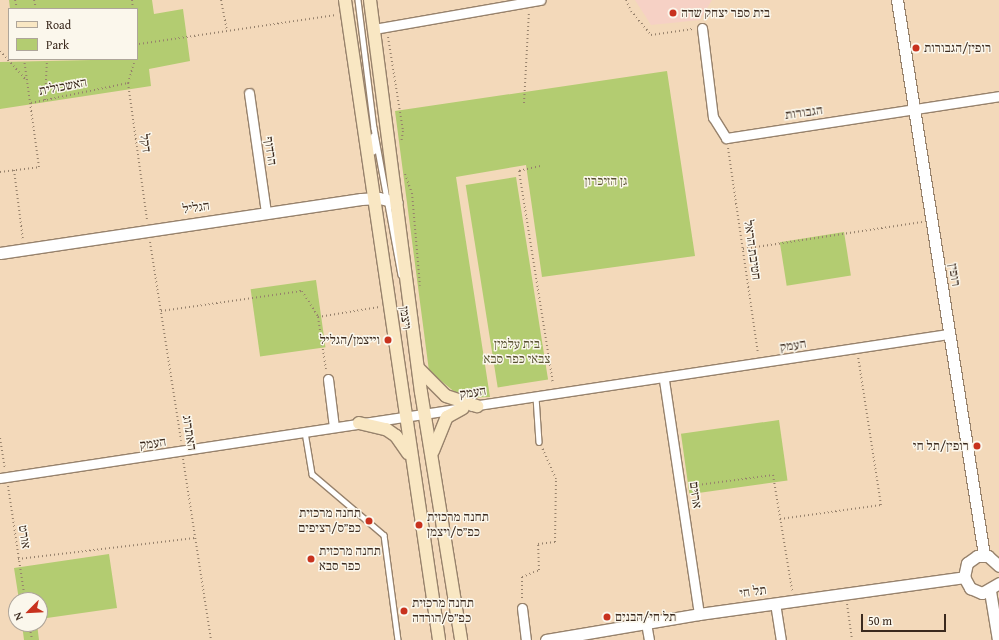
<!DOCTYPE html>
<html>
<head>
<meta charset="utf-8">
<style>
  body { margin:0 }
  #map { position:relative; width:999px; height:640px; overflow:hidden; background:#f3d9ba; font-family:"Gentium Book Plus","Frank Ruhl Libre",serif }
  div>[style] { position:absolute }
  .built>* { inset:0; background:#f6d1c5 }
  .green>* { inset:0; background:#b3cc71; transform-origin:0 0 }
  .path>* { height:2px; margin-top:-1px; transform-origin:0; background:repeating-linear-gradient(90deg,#97826c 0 1px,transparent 0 4px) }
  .roads { filter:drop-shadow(1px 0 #97826c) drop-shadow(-1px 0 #97826c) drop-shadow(0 1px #97826c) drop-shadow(0 -1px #97826c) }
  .service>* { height:4.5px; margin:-2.25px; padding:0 2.25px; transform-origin:2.25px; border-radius:2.25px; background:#fff }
  .minor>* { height:9px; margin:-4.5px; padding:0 4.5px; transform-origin:4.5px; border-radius:4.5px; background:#fff }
  .tertiary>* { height:11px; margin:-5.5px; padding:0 5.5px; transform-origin:5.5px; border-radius:5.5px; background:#fff }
  .secondary>* { height:12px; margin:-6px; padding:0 6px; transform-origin:6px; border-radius:6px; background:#f9e7c3 }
  .dots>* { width:11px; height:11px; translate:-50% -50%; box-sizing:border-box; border:2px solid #fbf7ec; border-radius:50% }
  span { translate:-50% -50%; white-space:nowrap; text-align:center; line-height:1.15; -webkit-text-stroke:3px #fbf7ec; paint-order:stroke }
  .poi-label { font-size:13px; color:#3b2a1e }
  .left { translate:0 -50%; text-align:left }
  .right { translate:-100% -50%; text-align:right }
  .street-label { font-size:13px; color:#3b2a1e }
  .park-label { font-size:13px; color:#595233 }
  .legend { position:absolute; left:8px; top:8px; width:130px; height:52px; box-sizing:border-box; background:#fbf7ec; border:1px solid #aea59a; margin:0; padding:5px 7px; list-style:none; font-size:12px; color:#3b2a1e }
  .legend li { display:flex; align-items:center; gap:8px; height:20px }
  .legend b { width:20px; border:1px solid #aea59a }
  .north { position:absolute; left:8px; top:592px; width:40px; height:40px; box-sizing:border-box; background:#fbf7ec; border:1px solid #aea59a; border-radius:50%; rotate:246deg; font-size:11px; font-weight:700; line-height:16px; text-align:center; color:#3b2a1e }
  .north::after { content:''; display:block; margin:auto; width:14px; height:18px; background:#c8321e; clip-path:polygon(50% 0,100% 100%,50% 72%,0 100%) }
  .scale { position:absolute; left:861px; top:614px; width:85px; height:18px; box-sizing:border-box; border:2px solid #3b2a1e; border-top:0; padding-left:5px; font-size:12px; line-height:14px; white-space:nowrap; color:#3b2a1e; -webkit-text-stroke:3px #fbf7ec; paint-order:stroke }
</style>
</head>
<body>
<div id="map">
  <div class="built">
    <div style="clip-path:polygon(635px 0,712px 0,700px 20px,651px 25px)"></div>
  </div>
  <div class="green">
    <div style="clip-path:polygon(9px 0,152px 0,154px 14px,183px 9px,190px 61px,149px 69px,151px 86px,0 109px,0 62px,137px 59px,137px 9px,10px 9px)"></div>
    <div style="clip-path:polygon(667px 71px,695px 256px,542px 277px,526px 165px,456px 177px,490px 397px,462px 398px,429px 371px,395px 111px)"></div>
    <div style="left:516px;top:177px;width:205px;height:51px;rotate:81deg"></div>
    <div style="left:844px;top:232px;width:44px;height:65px;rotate:81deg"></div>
    <div style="left:316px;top:280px;width:68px;height:66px;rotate:82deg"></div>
    <div style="left:779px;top:420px;width:61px;height:99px;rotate:82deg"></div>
    <div style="clip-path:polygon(109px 554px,117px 608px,40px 619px,40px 600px,19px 600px,14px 568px)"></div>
    <div style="clip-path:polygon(22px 624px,37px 624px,39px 640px,24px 640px)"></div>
  </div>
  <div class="path">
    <div style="left:15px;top:0;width:9px;rotate:77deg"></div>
    <div style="left:34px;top:0;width:9px;rotate:77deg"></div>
    <div style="left:132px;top:0;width:9px;rotate:84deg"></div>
    <div style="left:221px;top:0;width:31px;rotate:79deg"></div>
    <div style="left:626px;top:0;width:12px;rotate:66deg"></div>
    <div style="left:631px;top:11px;width:31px;rotate:50deg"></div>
    <div style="left:651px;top:35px;width:42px;rotate:-8.1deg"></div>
    <div style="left:137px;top:31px;width:21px;rotate:90deg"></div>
    <div style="left:388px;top:37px;width:95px;rotate:80.9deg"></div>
    <div style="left:403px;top:131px;width:12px;rotate:99deg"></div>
    <div style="left:139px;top:44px;width:199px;rotate:-8.4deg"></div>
    <div style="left:0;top:51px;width:40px;rotate:48deg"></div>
    <div style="left:135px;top:59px;width:25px;rotate:106deg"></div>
    <div style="left:128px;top:83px;width:138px;rotate:82.1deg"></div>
    <div style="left:45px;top:100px;width:41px;rotate:-87.2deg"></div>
    <div style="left:31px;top:103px;width:99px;rotate:-11.7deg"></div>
    <div style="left:524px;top:103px;width:92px;rotate:-86.9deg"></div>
    <div style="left:728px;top:148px;width:207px;rotate:81.7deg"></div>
    <div style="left:540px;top:166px;width:22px;rotate:167deg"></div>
    <div style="left:519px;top:171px;width:215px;rotate:80.9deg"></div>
    <div style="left:14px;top:170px;width:71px;rotate:82.7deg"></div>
    <div style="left:0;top:172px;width:39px;rotate:-7deg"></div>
    <div style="left:39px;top:167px;width:109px;rotate:-97.9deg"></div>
    <div style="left:405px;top:174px;width:20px;rotate:70deg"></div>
    <div style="left:412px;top:193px;width:93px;rotate:85.1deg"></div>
    <div style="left:150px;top:242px;width:201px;rotate:81.1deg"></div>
    <div style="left:743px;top:249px;width:181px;rotate:-8.6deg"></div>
    <div style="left:161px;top:311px;width:142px;rotate:-8.1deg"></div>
    <div style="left:302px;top:291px;width:31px;rotate:58deg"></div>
    <div style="left:318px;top:317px;width:62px;rotate:-9.3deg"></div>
    <div style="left:318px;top:317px;width:54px;rotate:81.4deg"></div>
    <div style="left:0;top:438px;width:30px;rotate:81deg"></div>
    <div style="left:183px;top:459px;width:183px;rotate:81.2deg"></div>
    <div style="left:8px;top:486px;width:115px;rotate:81.5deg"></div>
    <div style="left:690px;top:486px;width:84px;rotate:-7.5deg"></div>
    <div style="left:773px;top:475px;width:117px;rotate:80.6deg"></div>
    <div style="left:780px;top:519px;width:102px;rotate:-7.9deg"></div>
    <div style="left:881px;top:505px;width:150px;rotate:-98.8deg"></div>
    <div style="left:18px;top:559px;width:178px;rotate:-6.8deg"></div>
    <div style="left:522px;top:598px;width:21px;rotate:-90deg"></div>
    <div style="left:522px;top:577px;width:18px;rotate:-22deg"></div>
    <div style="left:539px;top:570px;width:26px;rotate:-92deg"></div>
    <div style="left:538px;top:544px;width:17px;rotate:-7deg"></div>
    <div style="left:555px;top:542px;width:63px;rotate:-89.1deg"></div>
    <div style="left:556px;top:479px;width:34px;rotate:-114deg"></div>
    <div style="left:847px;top:604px;width:36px;rotate:82deg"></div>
    <div style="left:29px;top:624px;width:16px;rotate:79deg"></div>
  </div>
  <div class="roads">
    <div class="service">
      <div style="left:358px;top:0;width:129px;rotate:82.9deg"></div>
      <div style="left:374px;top:128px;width:149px;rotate:79.6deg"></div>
      <div style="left:373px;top:152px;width:16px;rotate:-90deg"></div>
      <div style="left:536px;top:397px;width:45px;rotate:86.2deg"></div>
      <div style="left:305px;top:432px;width:43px;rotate:80.5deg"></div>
      <div style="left:312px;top:474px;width:94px;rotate:40.3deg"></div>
      <div style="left:384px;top:535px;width:106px;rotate:82.4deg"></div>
    </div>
    <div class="minor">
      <div style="left:702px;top:28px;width:90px;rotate:83deg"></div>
      <div style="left:713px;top:117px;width:25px;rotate:58deg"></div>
      <div style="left:726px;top:138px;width:276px;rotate:-8.7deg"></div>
      <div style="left:374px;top:29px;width:169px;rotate:-9.9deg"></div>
      <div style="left:249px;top:93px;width:120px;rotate:81.9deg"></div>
      <div style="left:328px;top:379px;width:48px;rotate:82.9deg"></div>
      <div style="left:664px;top:380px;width:237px;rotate:81.5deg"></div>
      <div style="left:472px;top:406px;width:482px;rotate:-8.6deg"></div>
      <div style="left:0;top:478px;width:462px;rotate:-8.6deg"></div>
      <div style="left:775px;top:603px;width:37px;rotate:81deg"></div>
      <div style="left:522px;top:608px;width:32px;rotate:83deg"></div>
      <div style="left:646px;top:623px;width:17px;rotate:80deg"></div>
    </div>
    <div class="tertiary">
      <div style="left:897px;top:0;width:562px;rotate:81.09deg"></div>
      <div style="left:0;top:253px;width:365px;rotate:-8.5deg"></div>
      <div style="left:361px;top:199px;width:18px;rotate:-3deg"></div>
      <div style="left:379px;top:198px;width:18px;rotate:13deg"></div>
      <div style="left:999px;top:566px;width:15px;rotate:-138deg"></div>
      <div style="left:988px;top:556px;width:11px;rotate:180deg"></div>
      <div style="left:977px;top:556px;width:12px;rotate:145deg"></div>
      <div style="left:967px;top:563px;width:14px;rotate:102deg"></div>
      <div style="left:964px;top:577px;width:13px;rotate:61deg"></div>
      <div style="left:970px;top:588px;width:13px;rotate:23deg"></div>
      <div style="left:982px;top:593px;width:20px;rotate:-30deg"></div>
      <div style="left:990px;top:591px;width:50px;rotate:80.7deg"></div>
      <div style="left:546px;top:640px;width:155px;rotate:-9.6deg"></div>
      <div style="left:699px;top:614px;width:268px;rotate:-7.9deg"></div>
    </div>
    <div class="secondary">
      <div style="left:345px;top:0;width:647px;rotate:81.64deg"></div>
      <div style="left:370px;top:0;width:395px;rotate:82.6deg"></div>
      <div style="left:421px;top:392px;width:251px;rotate:80.8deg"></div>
      <div style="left:419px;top:369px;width:38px;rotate:45deg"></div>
      <div style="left:446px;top:396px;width:33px;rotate:18deg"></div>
      <div style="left:359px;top:423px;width:28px;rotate:13deg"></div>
      <div style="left:386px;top:429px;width:12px;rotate:35deg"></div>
      <div style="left:396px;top:436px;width:21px;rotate:55deg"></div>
      <div style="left:433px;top:451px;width:37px;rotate:-68deg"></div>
      <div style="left:447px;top:417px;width:18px;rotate:-29deg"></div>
    </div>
  </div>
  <div class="dots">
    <div style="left:673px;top:13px;background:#c8321e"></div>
    <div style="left:916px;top:48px;background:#c8321e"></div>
    <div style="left:388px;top:340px;background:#c8321e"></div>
    <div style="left:977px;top:446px;background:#c8321e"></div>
    <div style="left:369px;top:521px;background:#c8321e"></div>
    <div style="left:419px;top:525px;background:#c8321e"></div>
    <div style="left:311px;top:559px;background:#c8321e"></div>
    <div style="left:404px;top:611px;background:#c8321e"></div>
    <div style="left:607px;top:617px;background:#c8321e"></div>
  </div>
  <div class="poi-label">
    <span class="left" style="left:681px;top:13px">בית ספר יצחק שדה</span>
    <span class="left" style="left:924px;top:48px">רופין/הגבורות</span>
    <span class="right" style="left:380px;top:340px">וייצמן/הגליל</span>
    <span class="right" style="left:969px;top:446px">רופין/תל חי</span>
    <span class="right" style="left:361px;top:521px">תחנה מרכזית<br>כפ״ס/רציפים</span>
    <span class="left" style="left:427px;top:525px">תחנה מרכזית<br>כפ״ס/ויצמן</span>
    <span class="left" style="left:319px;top:559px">תחנה מרכזית<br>כפר סבא</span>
    <span class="left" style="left:412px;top:611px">תחנה מרכזית<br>כפ״ס/הורדה</span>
    <span class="left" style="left:615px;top:617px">תל חי/הבנים</span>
  </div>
  <div class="street-label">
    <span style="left:63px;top:87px;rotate:-11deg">האשכולית</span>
    <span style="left:804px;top:113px;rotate:-8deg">הגבורות</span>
    <span style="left:145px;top:143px;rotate:82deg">דקל</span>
    <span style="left:270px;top:151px;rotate:82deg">הרדוף</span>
    <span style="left:196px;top:208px;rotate:-8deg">הגליל</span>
    <span style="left:752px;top:250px;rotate:82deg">חטיבת הראל</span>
    <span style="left:954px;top:275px;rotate:81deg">רופין</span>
    <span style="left:405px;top:318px;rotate:82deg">ויצמן</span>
    <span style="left:793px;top:346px;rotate:-9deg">העמק</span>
    <span style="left:473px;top:393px;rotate:-8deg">העמק</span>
    <span style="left:189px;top:433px;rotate:81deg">האתרוג</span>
    <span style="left:153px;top:444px;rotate:-8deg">העמק</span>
    <span style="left:695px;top:495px;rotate:82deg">ארזים</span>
    <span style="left:24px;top:537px;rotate:82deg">אורט</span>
    <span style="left:753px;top:592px;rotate:-8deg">תל חי</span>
  </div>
  <div class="park-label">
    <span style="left:606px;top:181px">גן הזיכרון</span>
    <span style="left:517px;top:352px">בית עלמין<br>צבאי כפר סבא</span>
  </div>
  <ul class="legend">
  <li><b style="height:5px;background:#f9e7c3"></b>Road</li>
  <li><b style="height:11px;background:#b3cc71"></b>Park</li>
  </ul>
  <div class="north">N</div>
  <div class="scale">50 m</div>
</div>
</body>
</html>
